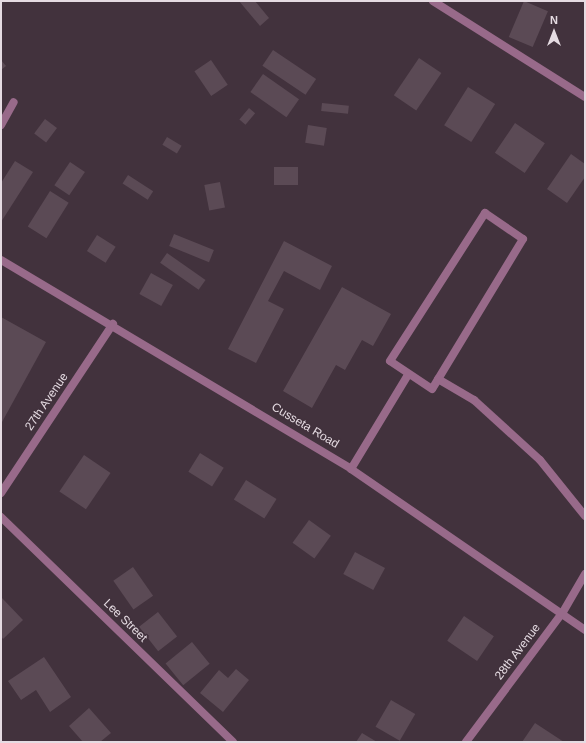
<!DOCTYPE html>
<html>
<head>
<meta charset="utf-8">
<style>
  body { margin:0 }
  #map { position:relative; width:586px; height:743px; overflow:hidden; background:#42323d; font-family:Helvetica,sans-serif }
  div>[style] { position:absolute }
  .building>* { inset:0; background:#5b4a55; transform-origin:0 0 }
  .service>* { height:8px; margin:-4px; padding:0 4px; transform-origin:4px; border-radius:4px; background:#986a8a }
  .minor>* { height:8px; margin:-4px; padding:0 4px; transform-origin:4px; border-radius:4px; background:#986a8a }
  .tertiary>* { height:8px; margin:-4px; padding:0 4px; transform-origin:4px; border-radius:4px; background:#986a8a }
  span { translate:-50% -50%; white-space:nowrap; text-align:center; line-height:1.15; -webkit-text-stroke:3px #42323d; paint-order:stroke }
  .street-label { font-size:12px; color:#e5dbe2 }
  .frame { position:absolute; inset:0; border:2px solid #e5dbe2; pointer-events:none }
  .north { position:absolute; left:534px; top:12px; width:40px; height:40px; -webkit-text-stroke:3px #42323d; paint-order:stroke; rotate:0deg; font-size:11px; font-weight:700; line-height:16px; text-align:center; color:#e5dbe2 }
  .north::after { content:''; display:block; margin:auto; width:14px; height:18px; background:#e5dbe2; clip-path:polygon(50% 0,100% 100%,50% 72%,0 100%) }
</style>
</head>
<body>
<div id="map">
  <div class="building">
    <div style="clip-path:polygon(239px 1px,255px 1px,269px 18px,260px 26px)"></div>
    <div style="left:524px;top:1px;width:26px;height:39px;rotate:23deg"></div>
    <div style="left:273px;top:50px;width:52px;height:19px;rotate:34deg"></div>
    <div style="left:419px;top:58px;width:27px;height:45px;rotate:34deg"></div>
    <div style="clip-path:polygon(1px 60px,6px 66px,1px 70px)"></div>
    <div style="left:211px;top:60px;width:30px;height:20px;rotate:56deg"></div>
    <div style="left:263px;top:74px;width:44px;height:22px;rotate:35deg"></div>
    <div style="left:468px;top:87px;width:32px;height:45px;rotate:32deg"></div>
    <div style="left:322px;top:103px;width:27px;height:8px;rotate:6deg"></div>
    <div style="left:249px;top:108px;width:8px;height:15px;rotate:40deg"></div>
    <div style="left:45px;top:119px;width:15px;height:18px;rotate:37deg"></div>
    <div style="left:515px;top:123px;width:36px;height:36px;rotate:34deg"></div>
    <div style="left:308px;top:125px;width:19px;height:18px;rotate:9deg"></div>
    <div style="left:167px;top:137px;width:17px;height:9px;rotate:31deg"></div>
    <div style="clip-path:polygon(571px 154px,585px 164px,585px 177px,567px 203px,547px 189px)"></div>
    <div style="clip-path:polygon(15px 161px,33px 172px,1px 222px,1px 183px)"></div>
    <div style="left:70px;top:162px;width:18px;height:28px;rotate:34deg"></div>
    <div style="left:298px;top:167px;width:18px;height:24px;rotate:90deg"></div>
    <div style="left:128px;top:175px;width:30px;height:10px;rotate:33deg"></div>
    <div style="left:220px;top:182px;width:26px;height:16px;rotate:79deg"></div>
    <div style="left:50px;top:191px;width:22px;height:42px;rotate:32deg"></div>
    <div style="left:174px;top:234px;width:43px;height:13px;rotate:22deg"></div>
    <div style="left:97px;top:235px;width:22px;height:19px;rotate:32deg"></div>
    <div style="clip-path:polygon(284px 241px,332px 266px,320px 290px,284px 271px,268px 301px,284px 309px,256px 363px,228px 349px)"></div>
    <div style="left:167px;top:253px;width:47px;height:12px;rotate:35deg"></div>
    <div style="left:151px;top:273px;width:25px;height:24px;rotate:29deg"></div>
    <div style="clip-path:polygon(342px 287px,391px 314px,373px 346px,362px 340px,345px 370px,336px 365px,312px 408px,283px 391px)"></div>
    <div style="clip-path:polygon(1px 317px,46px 342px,2px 422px,1px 421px)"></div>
    <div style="left:200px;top:453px;width:28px;height:22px;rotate:32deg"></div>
    <div style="left:84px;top:455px;width:32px;height:44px;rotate:34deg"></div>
    <div style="left:246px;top:480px;width:36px;height:23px;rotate:32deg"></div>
    <div style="left:309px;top:520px;width:27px;height:28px;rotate:36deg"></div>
    <div style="left:355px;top:552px;width:34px;height:25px;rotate:28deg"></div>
    <div style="left:133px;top:567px;width:35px;height:24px;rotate:55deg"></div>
    <div style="clip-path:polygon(1px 597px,23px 620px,3px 639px,1px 636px)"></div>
    <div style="left:158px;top:612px;width:31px;height:24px;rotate:52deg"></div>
    <div style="left:464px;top:616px;width:36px;height:30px;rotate:34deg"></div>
    <div style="left:192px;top:642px;width:28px;height:34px;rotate:51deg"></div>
    <div style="clip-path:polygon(44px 657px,71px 697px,50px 712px,36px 690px,21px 700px,8px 681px)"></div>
    <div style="clip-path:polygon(236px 669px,249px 680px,223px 712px,200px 693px,219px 670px,228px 678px)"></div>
    <div style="left:391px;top:700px;width:28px;height:31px;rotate:30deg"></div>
    <div style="clip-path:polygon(89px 708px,111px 733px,100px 742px,83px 742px,69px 726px)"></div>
    <div style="clip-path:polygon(535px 723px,564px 742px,522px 742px)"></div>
    <div style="clip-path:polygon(362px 733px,377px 742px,356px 742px)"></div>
  </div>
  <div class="service">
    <div style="left:1px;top:125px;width:26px;rotate:-61deg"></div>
    <div style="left:485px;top:213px;width:46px;rotate:34.4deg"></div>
    <div style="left:523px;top:239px;width:175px;rotate:121.2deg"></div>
    <div style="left:432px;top:389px;width:50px;rotate:-146.3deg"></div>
    <div style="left:390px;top:361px;width:176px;rotate:-57.3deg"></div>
    <div style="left:438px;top:379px;width:42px;rotate:30.3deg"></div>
    <div style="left:474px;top:400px;width:89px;rotate:42.3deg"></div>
    <div style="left:540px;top:460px;width:72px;rotate:51.2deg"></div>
    <div style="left:351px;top:469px;width:110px;rotate:-58.8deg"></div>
  </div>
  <div class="minor">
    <div style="left:433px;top:1px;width:180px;rotate:32.3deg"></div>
    <div style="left:1px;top:493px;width:203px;rotate:-56.5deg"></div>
    <div style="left:1px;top:517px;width:323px;rotate:44.1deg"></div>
    <div style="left:466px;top:742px;width:162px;rotate:-53.3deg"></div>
    <div style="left:563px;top:612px;width:44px;rotate:-59.9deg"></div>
  </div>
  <div class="tertiary">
    <div style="left:1px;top:260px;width:408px;rotate:30.8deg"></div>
    <div style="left:351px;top:469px;width:284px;rotate:34.5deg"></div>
  </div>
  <div class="street-label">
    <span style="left:47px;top:402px;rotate:-56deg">27th Avenue</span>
    <span style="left:305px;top:426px;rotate:31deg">Cusseta Road</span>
    <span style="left:125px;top:621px;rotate:44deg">Lee Street</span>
    <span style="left:518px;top:652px;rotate:-53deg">28th Avenue</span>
  </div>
  <div class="frame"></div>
  <div class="north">N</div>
</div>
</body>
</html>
